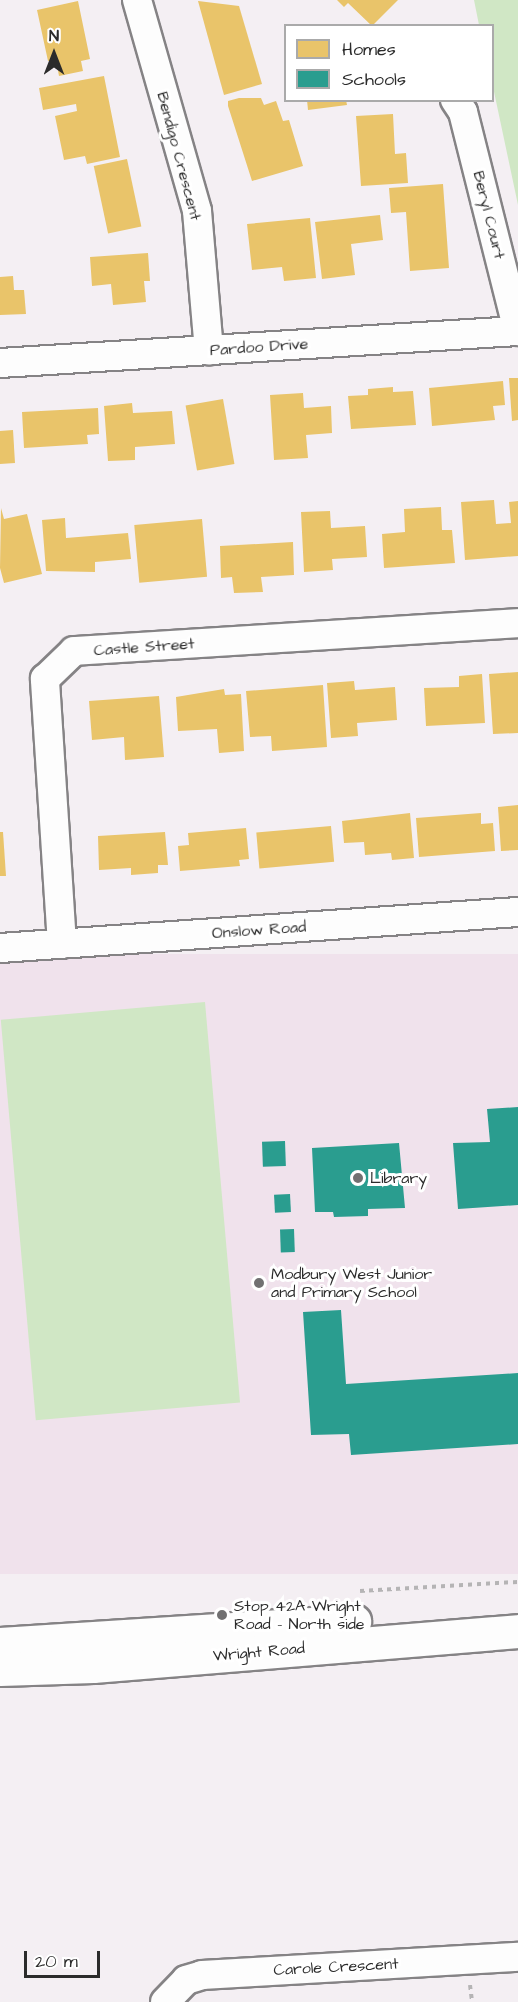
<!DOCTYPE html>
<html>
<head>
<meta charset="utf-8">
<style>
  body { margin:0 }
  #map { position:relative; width:518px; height:2002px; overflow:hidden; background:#f4eff3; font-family:"Architects Daughter",sans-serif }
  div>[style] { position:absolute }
  .built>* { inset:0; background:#f0e2ec; transform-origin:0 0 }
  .green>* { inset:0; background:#d0e7c5; transform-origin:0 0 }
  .homes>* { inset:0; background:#e9c46a; transform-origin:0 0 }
  .schools>* { inset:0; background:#2a9d8f; transform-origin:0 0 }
  .path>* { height:4px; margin-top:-2px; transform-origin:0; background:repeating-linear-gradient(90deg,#b5b4b5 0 4.5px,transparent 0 9px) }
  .roads { filter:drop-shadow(2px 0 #858385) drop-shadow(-2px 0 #858385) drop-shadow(0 2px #858385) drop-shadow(0 -2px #858385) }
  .minor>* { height:28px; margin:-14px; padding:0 14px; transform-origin:14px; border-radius:14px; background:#fdfdfd }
  .secondary>* { height:33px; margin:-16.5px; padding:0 16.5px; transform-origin:16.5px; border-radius:16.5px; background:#fdfdfd }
  .dots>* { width:16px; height:16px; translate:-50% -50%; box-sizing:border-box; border:3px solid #fff; border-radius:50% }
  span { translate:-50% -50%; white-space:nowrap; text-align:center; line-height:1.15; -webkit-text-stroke:6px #fff; paint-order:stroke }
  .street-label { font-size:16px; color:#2b2b2b }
  .poi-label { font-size:16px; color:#2b2b2b }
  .left { translate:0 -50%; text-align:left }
  .legend { position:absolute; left:284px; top:24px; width:210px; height:78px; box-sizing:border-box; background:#fff; border:2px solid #aaa; margin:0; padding:8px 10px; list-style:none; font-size:18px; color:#2b2b2b }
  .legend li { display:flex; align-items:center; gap:12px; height:30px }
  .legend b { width:30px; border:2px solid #aaa }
  .north { position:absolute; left:24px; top:24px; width:60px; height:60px; -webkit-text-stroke:4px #fff; paint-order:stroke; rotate:0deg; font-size:16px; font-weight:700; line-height:24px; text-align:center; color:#2b2b2b }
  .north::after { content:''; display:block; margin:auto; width:21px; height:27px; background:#2b2b2b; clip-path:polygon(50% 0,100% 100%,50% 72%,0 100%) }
  .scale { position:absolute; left:24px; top:1951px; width:76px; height:27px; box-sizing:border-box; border:3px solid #2b2b2b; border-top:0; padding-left:8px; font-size:18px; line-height:21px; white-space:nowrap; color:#2b2b2b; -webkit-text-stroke:4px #fff; paint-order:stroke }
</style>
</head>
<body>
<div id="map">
  <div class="built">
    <div style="left:518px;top:954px;width:620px;height:519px;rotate:90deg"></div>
  </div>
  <div class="green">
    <div style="clip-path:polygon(474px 0,518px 0,518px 205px,493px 87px,492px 26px,479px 25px)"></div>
    <div style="left:205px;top:1002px;width:402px;height:205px;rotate:85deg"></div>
  </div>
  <div class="homes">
    <div style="clip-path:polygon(337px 0,398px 0,372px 26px,348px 3px,344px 7px)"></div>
    <div style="clip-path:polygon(78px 1px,90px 59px,81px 61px,83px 71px,59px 76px,56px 60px,48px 61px,37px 10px)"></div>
    <div style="clip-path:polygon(198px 1px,239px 6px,262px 84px,224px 95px)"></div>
    <div style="clip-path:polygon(104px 76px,120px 157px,87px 164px,85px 156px,64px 160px,55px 116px,77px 111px,76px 104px,43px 110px,39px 88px)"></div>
    <div style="clip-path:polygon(239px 98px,261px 98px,264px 105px,276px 101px,283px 121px,289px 120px,303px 166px,252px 181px,228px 106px,228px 101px)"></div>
    <div style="clip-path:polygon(307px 100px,346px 100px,347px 105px,308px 110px)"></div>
    <div style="clip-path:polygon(393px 114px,395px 154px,406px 153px,408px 183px,361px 186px,356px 116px)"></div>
    <div style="left:127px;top:159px;width:69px;height:34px;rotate:78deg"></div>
    <div style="clip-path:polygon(443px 184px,449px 268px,410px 271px,406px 212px,391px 213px,389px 188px)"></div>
    <div style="clip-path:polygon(380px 215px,383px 240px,351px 244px,355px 275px,322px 279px,315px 222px)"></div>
    <div style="clip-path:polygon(310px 218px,316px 278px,284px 281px,282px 267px,252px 270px,247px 224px)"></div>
    <div style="clip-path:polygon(148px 253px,150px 281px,144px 281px,146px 302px,113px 305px,111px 284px,92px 286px,90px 257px)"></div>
    <div style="clip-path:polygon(13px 276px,14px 290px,24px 290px,26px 314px,0 315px,0 277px)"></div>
    <div style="clip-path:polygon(509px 378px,518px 378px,518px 420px,512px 421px)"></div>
    <div style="clip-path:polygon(503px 381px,505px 405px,493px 406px,495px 420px,432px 426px,429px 388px)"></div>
    <div style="clip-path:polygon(393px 387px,393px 392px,413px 391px,416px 425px,351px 429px,348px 396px,368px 395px,368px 389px)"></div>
    <div style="clip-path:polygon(303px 393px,304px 408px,331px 406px,332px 433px,306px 435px,308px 458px,274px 460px,270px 395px)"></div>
    <div style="left:223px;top:399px;width:66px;height:38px;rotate:80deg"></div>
    <div style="clip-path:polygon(132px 403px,133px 413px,172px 411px,175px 444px,135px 447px,135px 460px,108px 461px,104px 406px)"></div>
    <div style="clip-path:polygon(98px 408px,99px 434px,87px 435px,88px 444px,24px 448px,22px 412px)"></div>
    <div style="clip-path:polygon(13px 430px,15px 463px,0 464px,0 431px)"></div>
    <div style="clip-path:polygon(494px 500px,496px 524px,511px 523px,509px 502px,518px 501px,518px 556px,465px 560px,461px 502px)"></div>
    <div style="clip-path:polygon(441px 507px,442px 530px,452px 530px,455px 563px,384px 568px,382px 534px,405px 532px,404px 509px)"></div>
    <div style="clip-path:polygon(1px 508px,4px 519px,27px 514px,42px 574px,4px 583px,0 568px)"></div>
    <div style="clip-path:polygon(330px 511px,331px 528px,365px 526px,367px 557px,332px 559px,333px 570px,304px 572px,301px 512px)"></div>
    <div style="clip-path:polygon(65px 518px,66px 538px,128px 533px,131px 559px,95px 562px,95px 572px,46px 571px,42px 520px)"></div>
    <div style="left:202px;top:519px;width:58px;height:68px;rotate:85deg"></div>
    <div style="clip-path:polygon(293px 542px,294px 575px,261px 577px,263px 592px,234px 593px,232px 577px,221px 578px,220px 546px)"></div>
    <div style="clip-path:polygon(518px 672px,518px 733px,493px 734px,489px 674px)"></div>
    <div style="clip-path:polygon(482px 674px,485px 723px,426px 726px,424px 688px,459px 687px,459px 676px)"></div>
    <div style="clip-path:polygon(354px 681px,355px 690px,395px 687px,397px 720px,357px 723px,358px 736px,331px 738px,327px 683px)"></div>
    <div style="clip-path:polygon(323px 685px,327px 747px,272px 751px,271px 736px,250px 737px,246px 691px)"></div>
    <div style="clip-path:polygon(224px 689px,225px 695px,241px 694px,244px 751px,219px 753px,217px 729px,178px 731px,176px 697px)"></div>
    <div style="clip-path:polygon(159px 696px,164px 757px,125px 760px,124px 737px,92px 740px,89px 701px)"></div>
    <div style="clip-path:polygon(518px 805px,518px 850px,501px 851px,498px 807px)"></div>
    <div style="clip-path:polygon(410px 813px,414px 858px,392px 860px,391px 853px,365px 855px,364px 842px,344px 843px,342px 821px)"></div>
    <div style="clip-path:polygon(481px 813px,481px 824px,493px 823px,495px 851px,419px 857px,416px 818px)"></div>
    <div style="left:331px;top:826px;width:36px;height:75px;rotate:85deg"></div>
    <div style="clip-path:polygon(246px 828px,249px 859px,239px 860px,240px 866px,180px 871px,178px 846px,189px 845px,188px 833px)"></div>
    <div style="clip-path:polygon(0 832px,3px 832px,6px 876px,0 876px)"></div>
    <div style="clip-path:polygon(165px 832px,168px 865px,158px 865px,158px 873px,131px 875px,131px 868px,99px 870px,98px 836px)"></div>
  </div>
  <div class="schools">
    <div style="clip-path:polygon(518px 1107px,518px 1205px,458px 1209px,453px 1143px,490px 1142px,487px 1109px)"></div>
    <div style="left:285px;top:1141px;width:25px;height:23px;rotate:88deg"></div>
    <div style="clip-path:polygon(399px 1143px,405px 1208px,368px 1209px,368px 1216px,334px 1217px,333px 1212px,315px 1212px,312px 1148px)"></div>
    <div style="left:290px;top:1194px;width:18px;height:16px;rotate:87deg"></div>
    <div style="left:294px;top:1229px;width:23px;height:14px;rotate:88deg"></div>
    <div style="clip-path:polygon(341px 1310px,346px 1384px,518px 1373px,518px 1444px,351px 1455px,349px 1434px,311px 1435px,303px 1312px)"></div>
  </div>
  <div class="path">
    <div style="left:360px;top:1591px;width:158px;rotate:-3.3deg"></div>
    <div style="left:470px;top:1985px;width:17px;rotate:83deg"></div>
  </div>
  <div class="roads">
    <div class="minor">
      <div style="left:137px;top:0;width:219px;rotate:74.1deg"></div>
      <div style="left:197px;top:211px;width:140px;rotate:85.1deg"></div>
      <div style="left:455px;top:100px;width:14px;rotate:56deg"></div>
      <div style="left:463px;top:112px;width:226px;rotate:75.9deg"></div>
      <div style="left:0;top:363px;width:519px;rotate:-3.54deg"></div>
      <div style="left:62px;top:944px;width:266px;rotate:-93.7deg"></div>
      <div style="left:45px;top:679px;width:40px;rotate:-44deg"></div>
      <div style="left:74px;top:651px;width:445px;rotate:-3.6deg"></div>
      <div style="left:0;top:948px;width:519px;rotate:-3.98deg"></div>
      <div style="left:165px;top:2002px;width:30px;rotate:-46deg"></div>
      <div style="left:186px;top:1980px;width:17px;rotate:-17deg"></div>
      <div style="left:202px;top:1975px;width:317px;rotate:-3.3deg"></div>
    </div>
    <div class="secondary">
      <div style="left:0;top:1644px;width:355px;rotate:-3.7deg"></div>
      <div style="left:0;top:1669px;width:93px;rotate:-1.8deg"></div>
      <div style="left:93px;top:1666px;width:426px;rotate:-4.7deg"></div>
    </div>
  </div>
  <div class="dots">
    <div style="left:358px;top:1178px;background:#717071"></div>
    <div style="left:259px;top:1283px;background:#717071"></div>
    <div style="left:222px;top:1615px;background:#717071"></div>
  </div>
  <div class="street-label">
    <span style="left:179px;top:156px;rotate:75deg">Bendigo Crescent</span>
    <span style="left:489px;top:215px;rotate:76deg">Beryl Court</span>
    <span style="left:259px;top:347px;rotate:-4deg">Pardoo Drive</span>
    <span style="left:144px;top:647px;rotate:-4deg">Castle Street</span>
    <span style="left:259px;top:930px;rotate:-4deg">Onslow Road</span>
    <span style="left:259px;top:1652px;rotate:-5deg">Wright Road</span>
    <span style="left:336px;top:1967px;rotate:-3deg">Carole Crescent</span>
  </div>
  <div class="poi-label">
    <span class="left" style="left:370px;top:1178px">Library</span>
    <span class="left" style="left:271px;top:1283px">Modbury West Junior<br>and Primary School</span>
    <span class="left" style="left:234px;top:1615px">Stop 42A Wright<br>Road - North side</span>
  </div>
  <ul class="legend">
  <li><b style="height:16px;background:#e9c46a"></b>Homes</li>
  <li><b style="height:16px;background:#2a9d8f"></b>Schools</li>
  </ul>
  <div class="north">N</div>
  <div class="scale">20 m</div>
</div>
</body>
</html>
